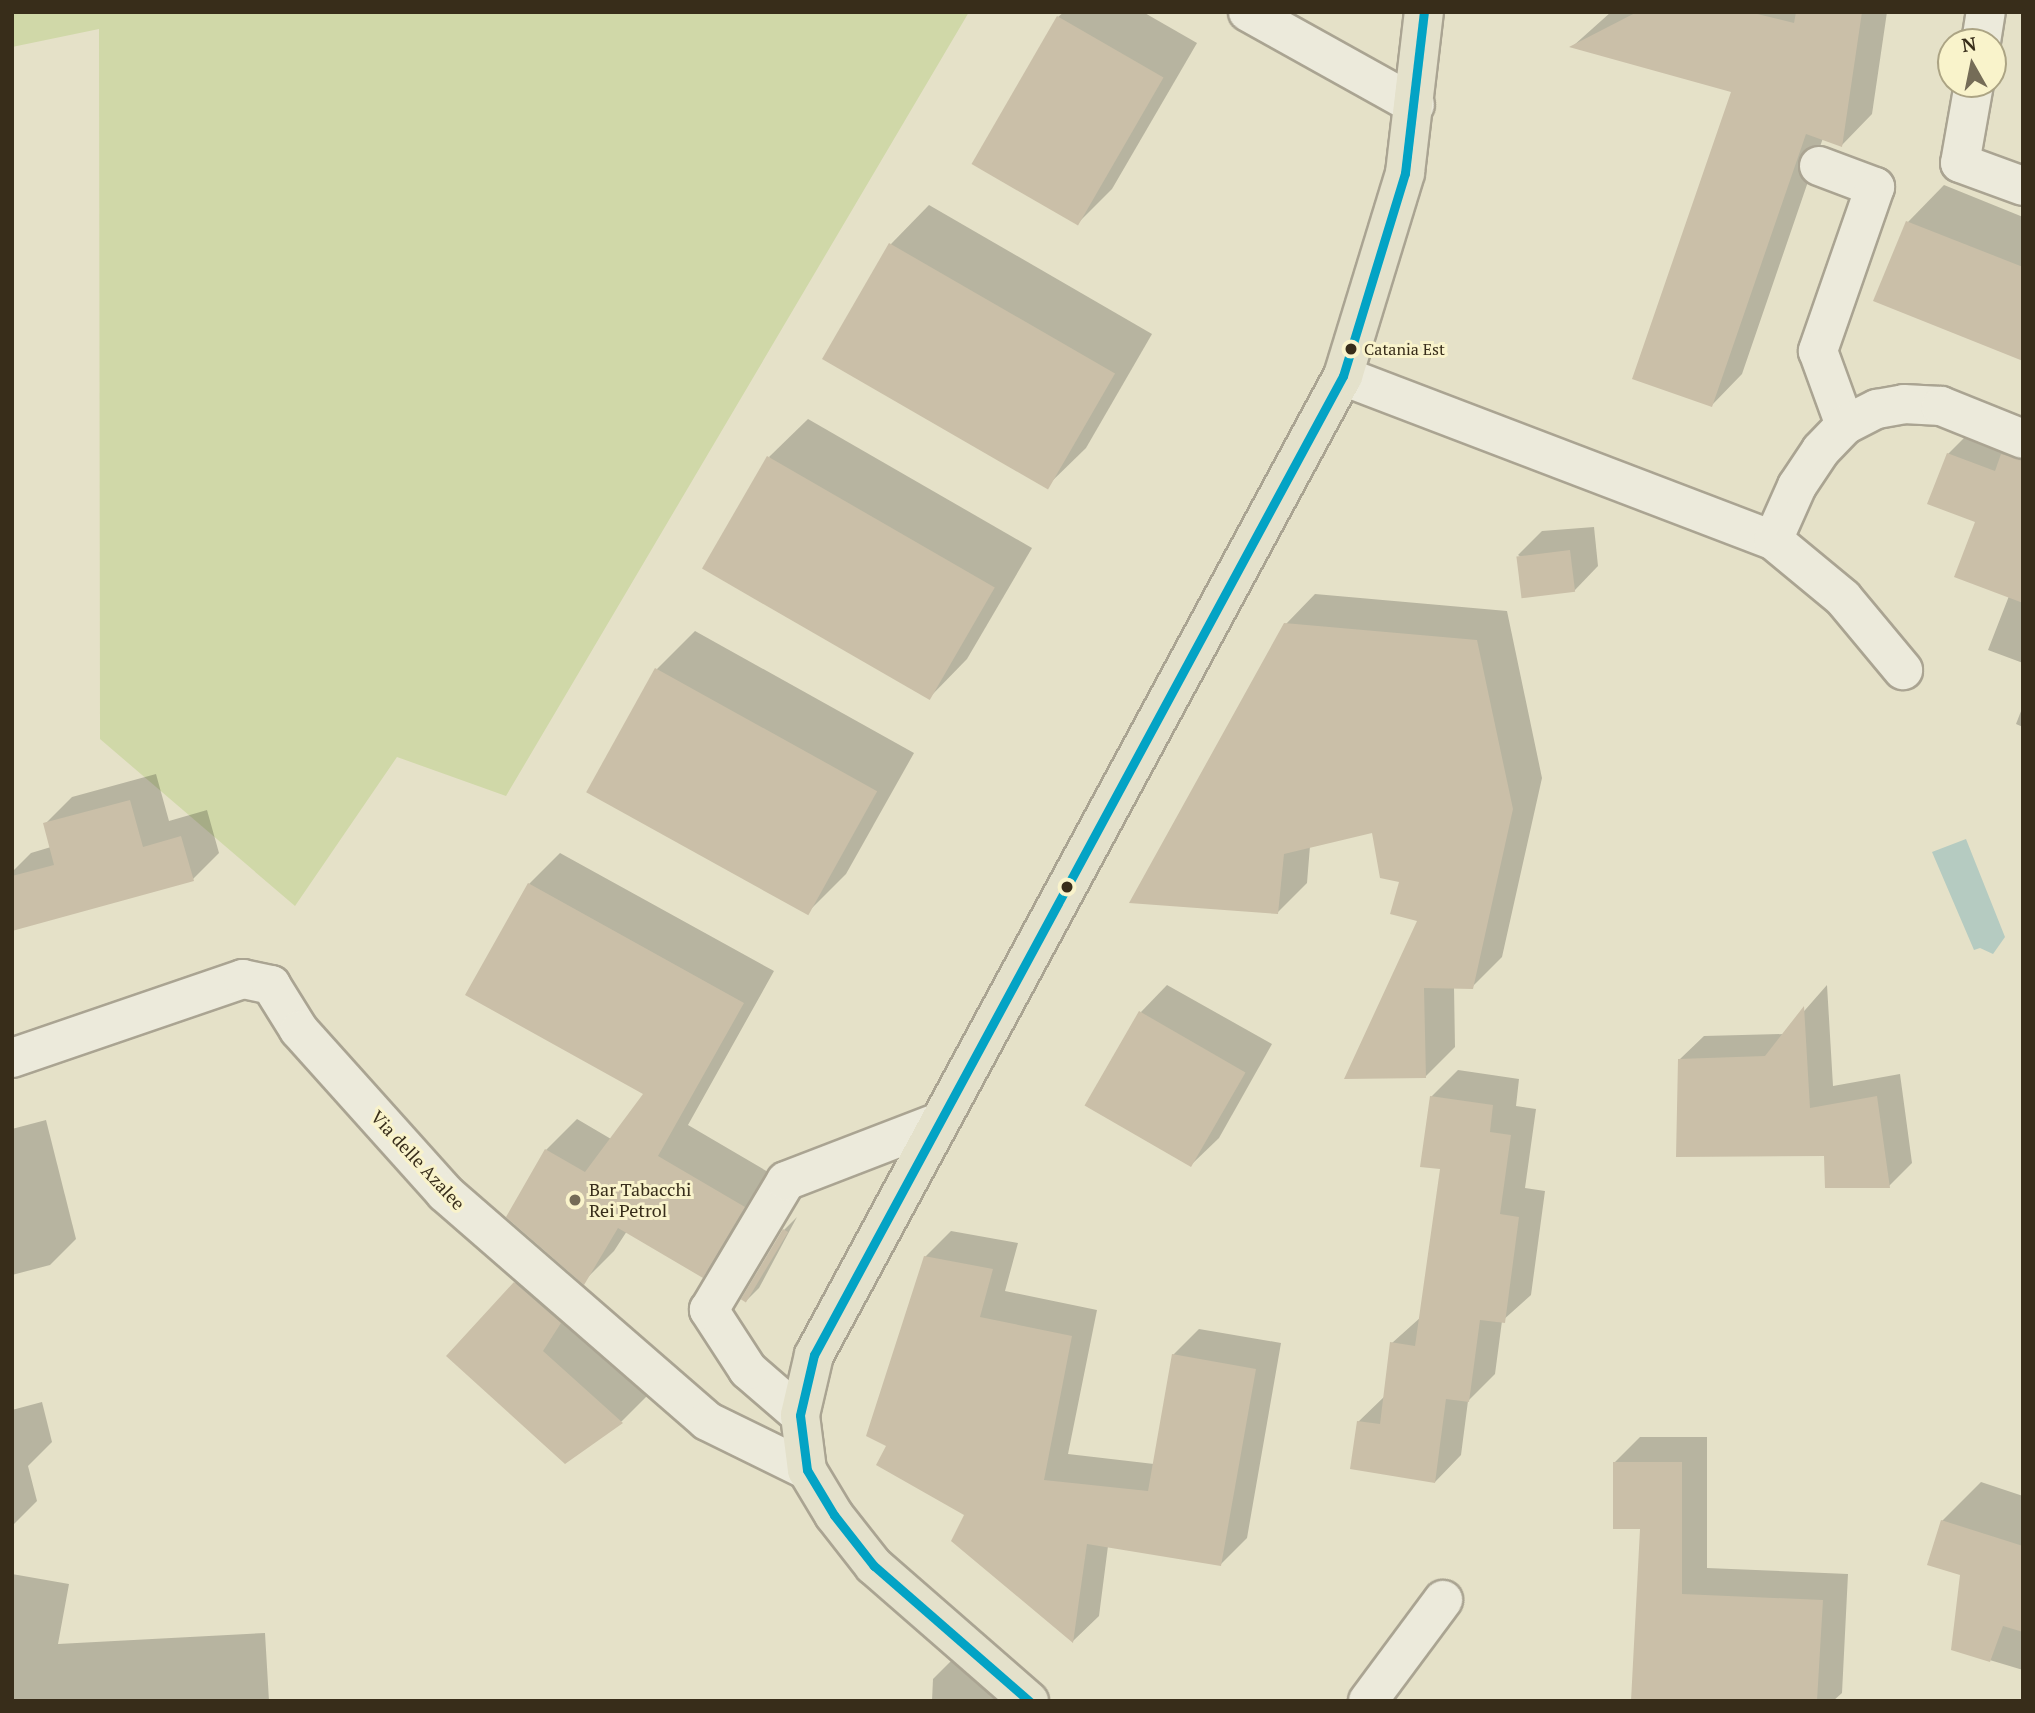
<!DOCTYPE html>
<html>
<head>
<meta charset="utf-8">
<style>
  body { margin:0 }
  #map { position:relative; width:2035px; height:1713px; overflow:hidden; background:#e5e1c8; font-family:"PT Serif",serif }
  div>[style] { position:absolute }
  .green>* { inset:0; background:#d0d8a8 }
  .water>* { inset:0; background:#b5cbc1 }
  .shadow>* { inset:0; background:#0003 }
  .building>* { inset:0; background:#cabfa8; transform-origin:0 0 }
  .roads { filter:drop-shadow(2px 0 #aaa492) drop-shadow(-2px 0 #aaa492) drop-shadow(0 2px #aaa492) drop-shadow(0 -2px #aaa492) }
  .minor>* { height:38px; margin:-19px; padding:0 19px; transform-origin:19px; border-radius:19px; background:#eceadb }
  .major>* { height:38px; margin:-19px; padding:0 19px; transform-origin:19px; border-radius:19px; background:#e4e1cb }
  .bus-1>* { height:9px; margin:-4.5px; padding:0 4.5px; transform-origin:4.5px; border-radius:4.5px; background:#03a3c5 }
  .dots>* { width:19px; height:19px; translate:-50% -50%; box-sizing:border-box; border:4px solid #f9f3cb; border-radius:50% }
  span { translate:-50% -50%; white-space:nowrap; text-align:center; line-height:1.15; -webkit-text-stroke:6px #f9f3cb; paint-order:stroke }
  .bus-label { font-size:16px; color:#382d1a }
  .left { translate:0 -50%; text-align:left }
  .street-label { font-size:18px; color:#382d1a }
  .poi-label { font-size:18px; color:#382d1a }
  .frame { position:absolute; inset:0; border:14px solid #382d1a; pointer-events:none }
  .north { position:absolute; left:1937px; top:28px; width:70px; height:70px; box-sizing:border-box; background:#f9f3cb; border:2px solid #aca484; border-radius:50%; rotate:351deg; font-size:19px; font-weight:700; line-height:28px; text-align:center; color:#382d1a }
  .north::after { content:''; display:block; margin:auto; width:24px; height:32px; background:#756c57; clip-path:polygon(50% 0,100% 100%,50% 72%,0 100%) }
</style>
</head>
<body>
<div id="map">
  <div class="green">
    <div style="clip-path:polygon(12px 12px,969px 12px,506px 796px,397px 757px,295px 906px,100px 739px,99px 29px,12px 47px)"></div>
  </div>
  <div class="water">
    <div style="clip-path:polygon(1966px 839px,2005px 937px,1993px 954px,1980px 948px,1974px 950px,1932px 852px)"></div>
  </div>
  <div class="shadow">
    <div style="clip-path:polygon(1064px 12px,1143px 12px,1197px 43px,1112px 189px,1078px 223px,1058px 17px)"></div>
    <div style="clip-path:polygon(1611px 12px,1887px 12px,1872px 114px,1842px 145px,1823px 138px,1742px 374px,1712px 405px,1733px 91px,1573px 46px)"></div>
    <div style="clip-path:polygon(1944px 185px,2023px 217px,2023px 359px,1908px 222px)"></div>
    <div style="clip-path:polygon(929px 205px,1152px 334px,1086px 448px,1047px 486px,824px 359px,891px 244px)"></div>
    <div style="clip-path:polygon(808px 419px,1032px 548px,967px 659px,929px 698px,769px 457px)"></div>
    <div style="clip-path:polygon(1975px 427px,2023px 445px,2023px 663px,1988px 650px,2009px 596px,1948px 454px)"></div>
    <div style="clip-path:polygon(1594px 527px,1598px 566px,1574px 591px,1518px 555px,1542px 531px)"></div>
    <div style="clip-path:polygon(1315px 594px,1507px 611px,1542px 778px,1502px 957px,1472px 987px,1454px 987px,1455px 1047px,1425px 1077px,1420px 920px,1374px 831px,1310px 846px,1307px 883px,1277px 913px,1286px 624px)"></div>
    <div style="clip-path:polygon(695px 631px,914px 753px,846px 874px,807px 913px,656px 670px)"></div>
    <div style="clip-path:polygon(2023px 706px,2023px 727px,2016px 724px)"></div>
    <div style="clip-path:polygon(156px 774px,169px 821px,207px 810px,219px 853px,193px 879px,12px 909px,12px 872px,31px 853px,51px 847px,45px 824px,72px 797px)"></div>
    <div style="clip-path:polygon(560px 853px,774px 971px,688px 1125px,775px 1176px,734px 1244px,703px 1275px,627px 1231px,614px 1251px,583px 1282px,546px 1150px,577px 1119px,611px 1139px,646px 1093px,529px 884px)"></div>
    <div style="clip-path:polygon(1167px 985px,1272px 1044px,1219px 1138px,1192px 1164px,1141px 1012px)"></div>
    <div style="clip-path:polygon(1827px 985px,1833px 1086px,1900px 1074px,1912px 1163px,1889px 1186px,1825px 1155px,1680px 1059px,1704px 1036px,1784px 1034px)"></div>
    <div style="clip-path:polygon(1458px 1070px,1519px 1079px,1516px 1106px,1536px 1109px,1525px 1188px,1545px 1191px,1531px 1295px,1502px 1321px,1495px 1374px,1468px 1401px,1461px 1455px,1435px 1482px,1358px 1422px,1386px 1395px,1392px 1343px,1421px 1317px,1442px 1168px,1431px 1097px)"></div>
    <div style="clip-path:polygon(46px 1120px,76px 1239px,50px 1265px,12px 1275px,12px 1129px)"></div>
    <div style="clip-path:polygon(797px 1217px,759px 1288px,746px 1301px,784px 1230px)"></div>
    <div style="clip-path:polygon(951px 1231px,1018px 1243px,1005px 1291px,1097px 1310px,1068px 1454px,1154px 1464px,1173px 1355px,1199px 1329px,1281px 1343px,1247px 1538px,1221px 1564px,1108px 1546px,1099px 1616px,1073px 1641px,953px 1541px,966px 1514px,888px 1445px,925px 1257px)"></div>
    <div style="clip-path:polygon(541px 1256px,648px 1395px,622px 1421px,565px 1462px,515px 1283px)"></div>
    <div style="clip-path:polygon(42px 1402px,52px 1442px,28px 1466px,37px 1501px,12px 1526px,12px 1410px)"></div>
    <div style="clip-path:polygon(1640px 1437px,1707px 1437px,1707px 1568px,1848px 1574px,1842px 1693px,1833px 1701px,1633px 1701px,1642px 1527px,1614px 1463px)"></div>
    <div style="clip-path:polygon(1981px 1482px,2023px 1496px,2023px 1670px,1953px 1649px,1962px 1574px,1942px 1521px)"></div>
    <div style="clip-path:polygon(12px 1574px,69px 1584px,58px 1644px,265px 1633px,269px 1701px,12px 1701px)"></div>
    <div style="clip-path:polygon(959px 1653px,1024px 1701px,932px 1701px,933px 1679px)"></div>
  </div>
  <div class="building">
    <div style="clip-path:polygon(1637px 12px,1749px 12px,1794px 23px,1796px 12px,1862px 12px,1842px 147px,1806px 134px,1712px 407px,1632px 379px,1731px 92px,1569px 47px)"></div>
    <div style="left:1057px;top:16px;width:123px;height:171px;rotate:30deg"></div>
    <div style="clip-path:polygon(1906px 221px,2023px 267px,2023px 361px,1873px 301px)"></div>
    <div style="left:889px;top:243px;width:261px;height:134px;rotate:30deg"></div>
    <div style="clip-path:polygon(1947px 453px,1995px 471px,2001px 454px,2023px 460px,2023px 603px,1954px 577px,1975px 522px,1927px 504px)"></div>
    <div style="left:767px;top:456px;width:263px;height:130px;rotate:30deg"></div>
    <div style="left:1570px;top:550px;width:42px;height:54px;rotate:83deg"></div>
    <div style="clip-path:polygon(1284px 623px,1477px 640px,1513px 809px,1473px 989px,1424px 988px,1426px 1078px,1344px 1079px,1417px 921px,1390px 914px,1399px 882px,1380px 878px,1372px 833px,1284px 854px,1278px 914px,1129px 903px)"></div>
    <div style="left:655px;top:668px;width:254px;height:142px;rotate:29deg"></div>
    <div style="clip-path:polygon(130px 800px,143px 847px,181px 836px,194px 881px,12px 931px,12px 876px,54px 865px,43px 823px)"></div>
    <div style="clip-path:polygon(528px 883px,744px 1003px,658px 1156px,745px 1207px,703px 1278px,618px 1228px,584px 1285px,506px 1217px,545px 1149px,585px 1172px,643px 1094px,465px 995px)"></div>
    <div style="clip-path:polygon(1804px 1006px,1810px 1108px,1877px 1096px,1890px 1188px,1825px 1188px,1824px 1156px,1676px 1157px,1678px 1059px,1765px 1056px)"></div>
    <div style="left:1139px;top:1011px;width:123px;height:109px;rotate:30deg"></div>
    <div style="clip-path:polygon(1430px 1096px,1493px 1105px,1490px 1132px,1511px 1135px,1500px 1214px,1519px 1217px,1505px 1323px,1480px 1320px,1469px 1402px,1446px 1399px,1435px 1483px,1350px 1469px,1357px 1421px,1380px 1424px,1390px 1342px,1415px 1346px,1440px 1169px,1420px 1167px)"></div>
    <div style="left:783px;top:1229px;width:6px;height:82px;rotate:31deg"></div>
    <div style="clip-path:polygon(924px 1256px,993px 1269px,980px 1317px,1072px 1336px,1044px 1480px,1148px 1491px,1172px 1354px,1256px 1369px,1221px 1566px,1087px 1544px,1073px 1643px,951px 1541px,964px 1515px,876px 1465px,886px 1446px,866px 1436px)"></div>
    <div style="clip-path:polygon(514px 1282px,561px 1323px,543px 1351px,623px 1423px,565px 1464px,446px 1356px)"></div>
    <div style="clip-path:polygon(1613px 1462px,1682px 1462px,1682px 1594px,1823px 1600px,1817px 1701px,1631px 1701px,1640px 1529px,1613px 1529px)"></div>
    <div style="clip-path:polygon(1941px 1520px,2023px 1546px,2023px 1632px,2003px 1626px,1990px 1662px,1951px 1650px,1960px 1575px,1927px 1565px)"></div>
  </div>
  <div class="roads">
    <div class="minor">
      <div style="left:1248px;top:12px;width:191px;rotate:29.1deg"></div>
      <div style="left:1981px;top:42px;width:30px;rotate:-81deg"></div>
      <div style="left:1974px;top:84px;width:80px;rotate:100deg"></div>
      <div style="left:1960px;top:163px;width:67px;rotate:20.1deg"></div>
      <div style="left:1819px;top:166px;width:60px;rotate:20.6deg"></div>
      <div style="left:1875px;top:187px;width:174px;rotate:109.2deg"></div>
      <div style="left:1818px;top:351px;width:79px;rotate:70deg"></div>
      <div style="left:1343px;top:376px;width:460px;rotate:20.9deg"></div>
      <div style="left:1773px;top:540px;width:91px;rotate:39.6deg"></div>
      <div style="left:1843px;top:598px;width:94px;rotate:50.2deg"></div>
      <div style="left:1773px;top:540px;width:59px;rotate:-66deg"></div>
      <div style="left:1797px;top:486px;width:43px;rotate:-56.3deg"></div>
      <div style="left:1821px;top:450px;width:35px;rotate:-46deg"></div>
      <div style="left:1845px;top:425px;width:36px;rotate:-27deg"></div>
      <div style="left:1877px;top:409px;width:27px;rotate:-10deg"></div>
      <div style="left:1904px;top:404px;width:37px;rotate:3deg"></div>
      <div style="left:1941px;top:406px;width:88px;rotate:21.9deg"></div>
      <div style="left:12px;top:1058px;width:244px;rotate:-18.9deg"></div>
      <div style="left:243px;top:979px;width:29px;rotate:12deg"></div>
      <div style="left:271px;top:985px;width:53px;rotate:58.1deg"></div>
      <div style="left:299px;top:1030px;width:219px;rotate:48.1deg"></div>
      <div style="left:445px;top:1193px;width:347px;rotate:41deg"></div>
      <div style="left:707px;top:1421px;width:111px;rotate:26.1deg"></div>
      <div style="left:800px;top:1415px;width:69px;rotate:-139.1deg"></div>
      <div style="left:748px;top:1370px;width:72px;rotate:-123deg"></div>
      <div style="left:709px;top:1310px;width:150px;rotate:-59.2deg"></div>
      <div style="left:786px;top:1181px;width:164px;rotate:-21.1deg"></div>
      <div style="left:1368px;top:1701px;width:126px;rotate:-53.4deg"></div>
    </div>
    <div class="major">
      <div style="left:1029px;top:1701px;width:206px;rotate:-138.9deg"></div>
      <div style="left:874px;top:1566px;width:65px;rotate:-128.1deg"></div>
      <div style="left:834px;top:1515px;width:52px;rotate:-121deg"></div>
      <div style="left:807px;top:1470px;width:55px;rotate:-97.3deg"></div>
      <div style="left:800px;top:1415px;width:62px;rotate:-76.9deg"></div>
      <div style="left:814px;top:1355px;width:1113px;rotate:-61.62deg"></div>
      <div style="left:1343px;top:376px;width:212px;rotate:-73deg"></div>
      <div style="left:1405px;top:173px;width:162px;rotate:-83.3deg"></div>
    </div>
  </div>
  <div class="bus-1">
    <div style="left:1029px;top:1701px;width:206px;rotate:-138.9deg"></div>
    <div style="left:874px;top:1566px;width:65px;rotate:-128.1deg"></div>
    <div style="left:834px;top:1515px;width:52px;rotate:-121deg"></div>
    <div style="left:807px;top:1470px;width:55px;rotate:-97.3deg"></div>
    <div style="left:800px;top:1415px;width:62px;rotate:-76.9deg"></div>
    <div style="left:814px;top:1355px;width:1113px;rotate:-61.62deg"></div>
    <div style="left:1343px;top:376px;width:212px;rotate:-73deg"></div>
    <div style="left:1405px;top:173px;width:162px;rotate:-83.3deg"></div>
  </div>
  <div class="dots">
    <div style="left:1351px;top:349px;background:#382d1a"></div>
    <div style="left:1067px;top:887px;background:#382d1a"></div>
    <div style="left:575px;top:1200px;background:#756c57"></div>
  </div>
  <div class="bus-label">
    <span class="left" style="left:1364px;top:349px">Catania Est</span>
  </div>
  <div class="street-label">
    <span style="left:418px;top:1160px;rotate:47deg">Via delle Azalee</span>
  </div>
  <div class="poi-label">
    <span class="left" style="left:589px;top:1200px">Bar Tabacchi<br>Rei Petrol</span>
  </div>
  <div class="frame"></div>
  <div class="north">N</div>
</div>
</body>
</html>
